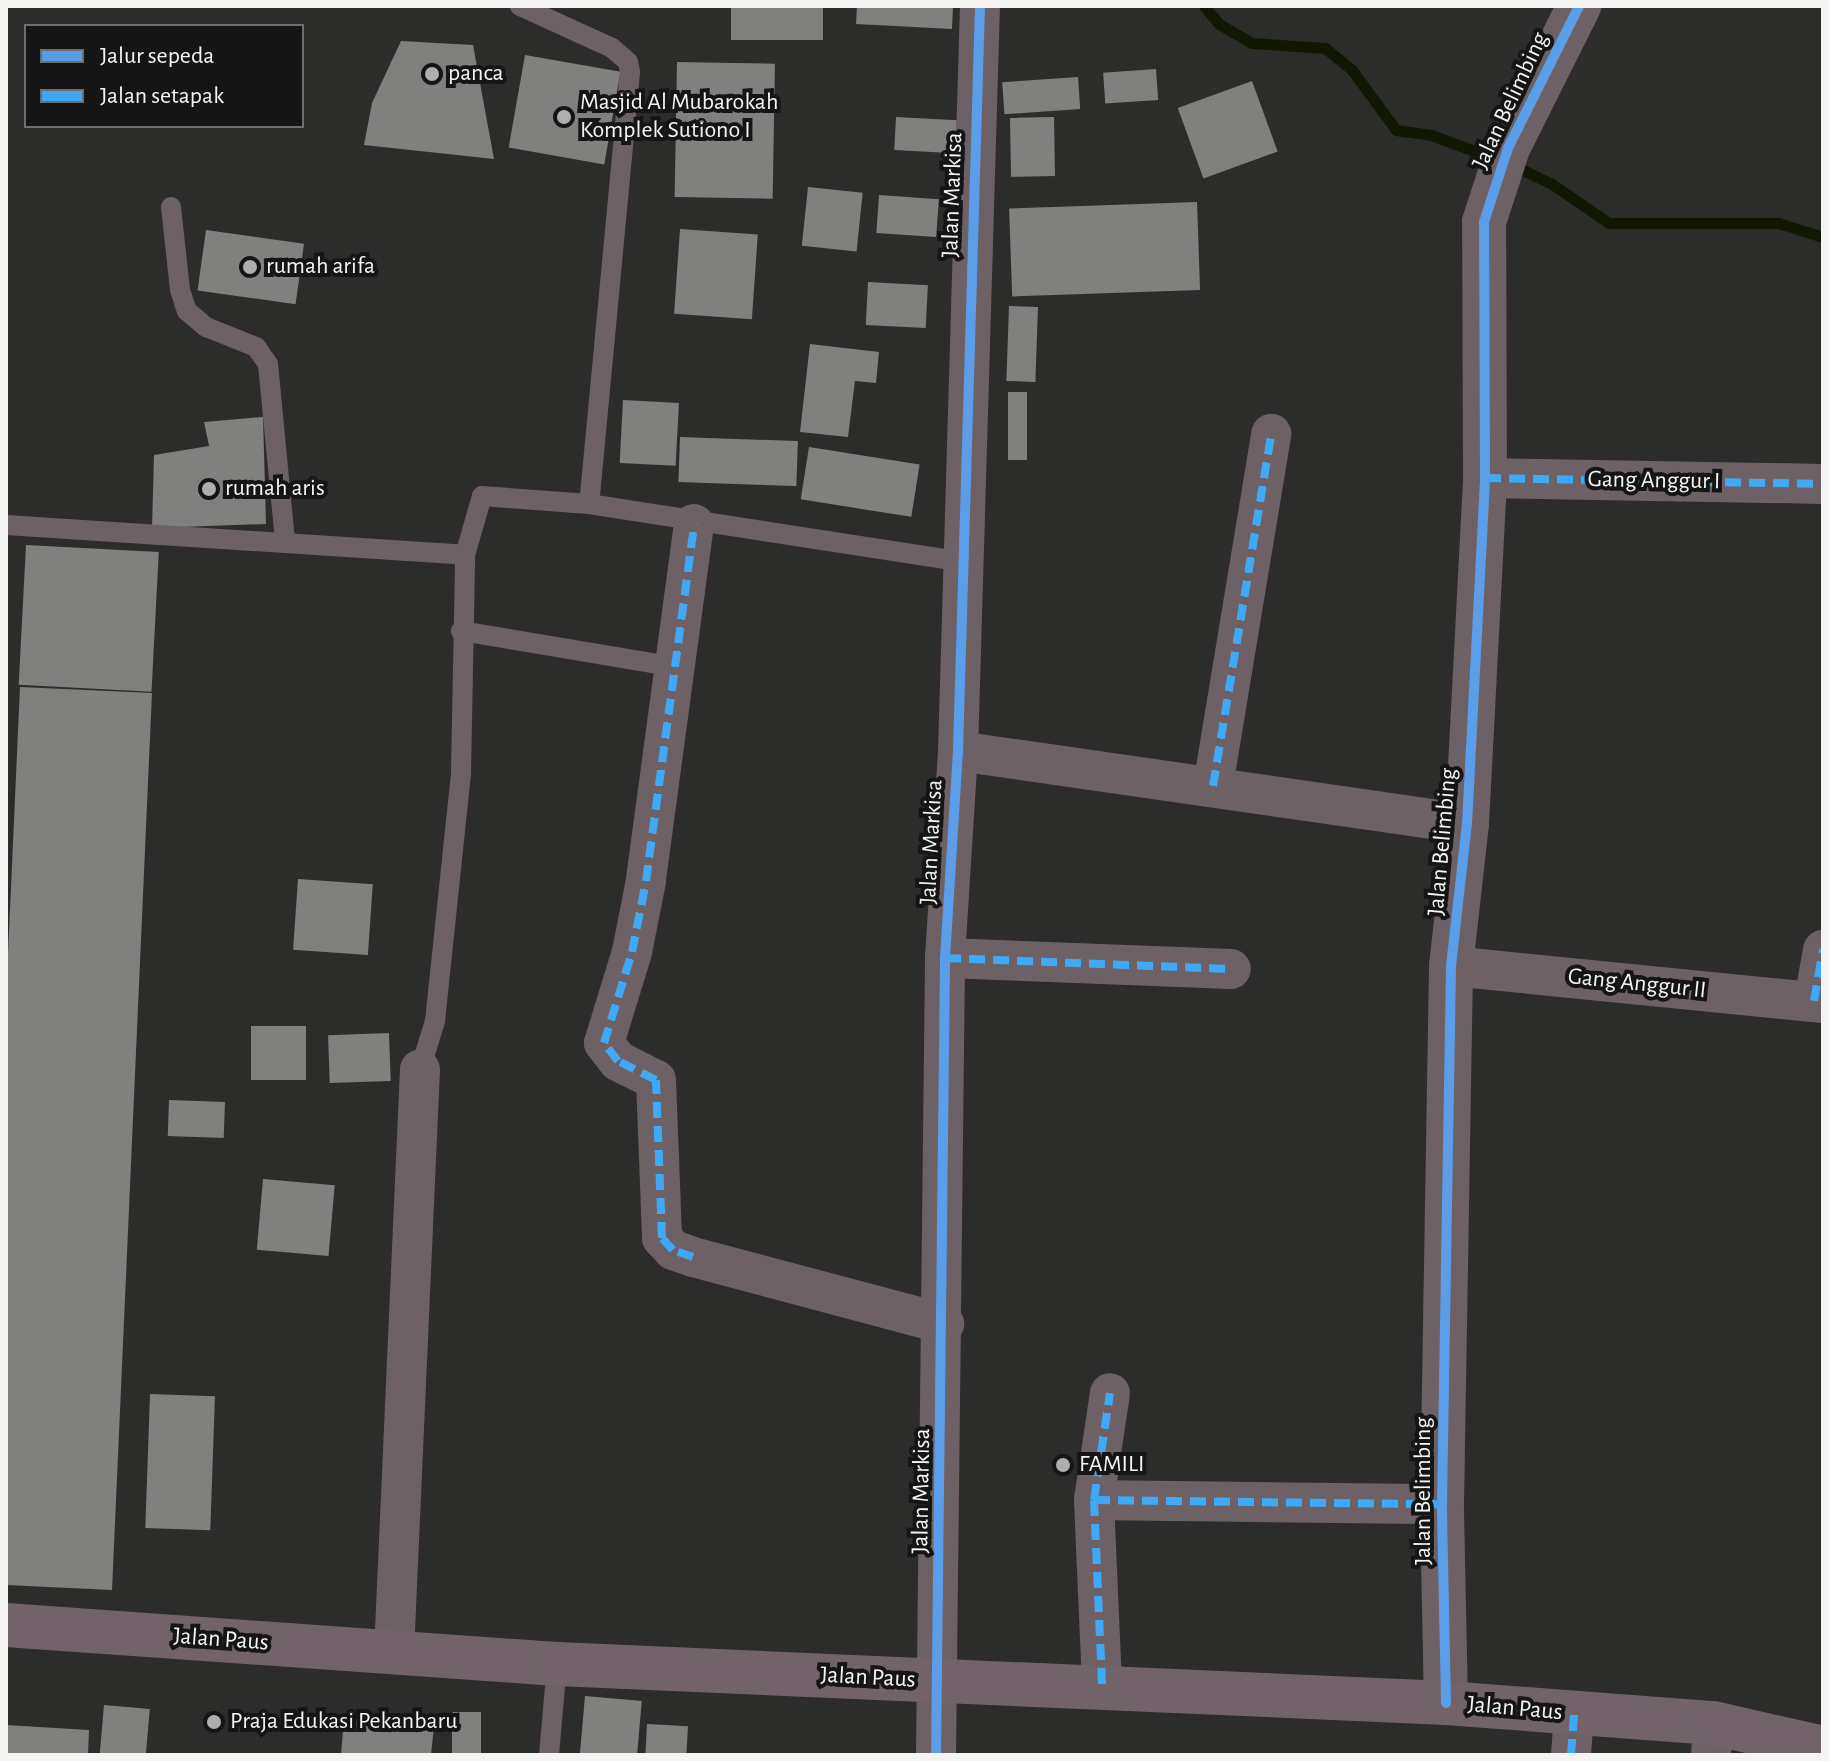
<!DOCTYPE html>
<html>
<head>
<meta charset="utf-8">
<style>
  body { margin:0 }
  #map { position:relative; width:1829px; height:1761px; overflow:hidden; background:#2c2c2b; font-family:"Alegreya Sans",sans-serif }
  div>[style] { position:absolute }
  .stream>* { height:11px; margin:-5.5px; padding:0 5.5px; transform-origin:5.5px; border-radius:5.5px; background:#101804 }
  .building>* { inset:0; background:#80817f; transform-origin:0 0 }
  .service>* { height:20px; margin:-10px; padding:0 10px; transform-origin:10px; border-radius:10px; background:#6e6166 }
  .minor>* { height:40px; margin:-20px; padding:0 20px; transform-origin:20px; border-radius:20px; background:#6e6166 }
  .tertiary>* { height:44px; margin:-22px; padding:0 22px; transform-origin:22px; border-radius:22px; background:#6e6166 }
  .secondary>* { height:44px; margin:-22px; padding:0 22px; transform-origin:22px; border-radius:22px; background:#716369 }
  .quiet>* { height:8px; margin-top:-4px; transform-origin:0; background:repeating-linear-gradient(90deg,#3fa9f5 0 16px,transparent 0 24px) }
  .cycleway>* { height:10px; margin:-5px; padding:0 5px; transform-origin:5px; border-radius:5px; background:#5a9eea }
  .dots>* { width:22px; height:22px; translate:-50% -50%; box-sizing:border-box; border:4px solid #141514; border-radius:50% }
  span { translate:-50% -50%; white-space:nowrap; text-align:center; line-height:1.15; -webkit-text-stroke:8px #141514; paint-order:stroke }
  .poi-label { font-size:24px; color:#f4f5f2 }
  .left { translate:0 -50%; text-align:left }
  .street-label { font-size:24px; color:#f4f5f2 }
  .frame { position:absolute; inset:0; border:8px solid #f4f5f2; pointer-events:none }
  .legend { position:absolute; left:24px; top:24px; width:280px; height:104px; box-sizing:border-box; background:#141514; border:2px solid #6e6f6d; margin:0; padding:10px 14px; list-style:none; font-size:24px; color:#f4f5f2 }
  .legend li { display:flex; align-items:center; gap:16px; height:40px }
  .legend b { width:40px; border:2px solid #6e6f6d }
</style>
</head>
<body>
<div id="map">
  <div class="stream">
    <div style="left:1204px;top:6px;width:23px;rotate:50deg"></div>
    <div style="left:1219px;top:24px;width:38px;rotate:30deg"></div>
    <div style="left:1252px;top:43px;width:73px;rotate:3.9deg"></div>
    <div style="left:1325px;top:48px;width:35px;rotate:39deg"></div>
    <div style="left:1352px;top:70px;width:74px;rotate:53.7deg"></div>
    <div style="left:1396px;top:130px;width:35px;rotate:8deg"></div>
    <div style="left:1431px;top:135px;width:69px;rotate:20.3deg"></div>
    <div style="left:1512px;top:165px;width:44px;rotate:25.4deg"></div>
    <div style="left:1552px;top:184px;width:69px;rotate:34.4deg"></div>
    <div style="left:1609px;top:223px;width:169px"></div>
    <div style="left:1778px;top:223px;width:47px;rotate:17.3deg"></div>
  </div>
  <div class="building">
    <div style="left:731px;top:6px;width:92px;height:34px"></div>
    <div style="clip-path:polygon(857px 6px,953px 6px,952px 29px,856px 24px)"></div>
    <div style="clip-path:polygon(401px 41px,473px 45px,494px 159px,364px 145px,372px 103px)"></div>
    <div style="left:525px;top:55px;width:97px;height:94px;rotate:10deg"></div>
    <div style="left:677px;top:62px;width:98px;height:135px;rotate:1deg"></div>
    <div style="left:1156px;top:69px;width:31px;height:53px;rotate:86deg"></div>
    <div style="left:1078px;top:77px;width:32px;height:76px;rotate:86deg"></div>
    <div style="left:1252px;top:81px;width:75px;height:79px;rotate:70deg"></div>
    <div style="left:896px;top:117px;width:61px;height:33px;rotate:3deg"></div>
    <div style="left:1054px;top:117px;width:59px;height:44px;rotate:89deg"></div>
    <div style="left:808px;top:187px;width:55px;height:59px;rotate:6deg"></div>
    <div style="left:879px;top:195px;width:60px;height:38px;rotate:4deg"></div>
    <div style="left:1197px;top:202px;width:88px;height:188px;rotate:88deg"></div>
    <div style="left:680px;top:229px;width:78px;height:85px;rotate:4deg"></div>
    <div style="left:206px;top:230px;width:99px;height:61px;rotate:8deg"></div>
    <div style="left:868px;top:282px;width:60px;height:43px;rotate:3deg"></div>
    <div style="left:1009px;top:306px;width:29px;height:75px;rotate:2deg"></div>
    <div style="clip-path:polygon(810px 344px,879px 352px,876px 383px,855px 381px,848px 437px,800px 432px)"></div>
    <div style="left:1008px;top:392px;width:19px;height:68px"></div>
    <div style="left:623px;top:400px;width:56px;height:63px;rotate:3deg"></div>
    <div style="clip-path:polygon(263px 417px,266px 524px,152px 528px,154px 455px,209px 446px,204px 422px)"></div>
    <div style="left:680px;top:437px;width:118px;height:45px;rotate:2deg"></div>
    <div style="left:809px;top:447px;width:112px;height:53px;rotate:9deg"></div>
    <div style="left:26px;top:545px;width:133px;height:140px;rotate:3deg"></div>
    <div style="clip-path:polygon(20px 687px,152px 693px,112px 1590px,6px 1585px,6px 998px)"></div>
    <div style="left:298px;top:879px;width:75px;height:71px;rotate:4deg"></div>
    <div style="left:306px;top:1026px;width:54px;height:55px;rotate:90deg"></div>
    <div style="left:389px;top:1033px;width:48px;height:61px;rotate:88deg"></div>
    <div style="left:169px;top:1100px;width:56px;height:36px;rotate:2deg"></div>
    <div style="left:263px;top:1179px;width:72px;height:71px;rotate:5deg"></div>
    <div style="left:150px;top:1394px;width:65px;height:134px;rotate:2deg"></div>
    <div style="left:585px;top:1696px;width:57px;height:59px;rotate:5deg"></div>
    <div style="left:104px;top:1705px;width:46px;height:50px;rotate:5deg"></div>
    <div style="left:452px;top:1712px;width:29px;height:43px"></div>
    <div style="clip-path:polygon(344px 1718px,434px 1726px,431px 1755px,341px 1755px)"></div>
    <div style="left:647px;top:1724px;width:41px;height:31px;rotate:3deg"></div>
    <div style="clip-path:polygon(6px 1725px,89px 1730px,88px 1755px,6px 1755px)"></div>
  </div>
  <div class="service">
    <div style="left:520px;top:6px;width:101px;rotate:24.5deg"></div>
    <div style="left:612px;top:48px;width:21px;rotate:41deg"></div>
    <div style="left:628px;top:62px;width:10px;rotate:79deg"></div>
    <div style="left:630px;top:72px;width:434px;rotate:95.4deg"></div>
    <div style="left:171px;top:207px;width:83px;rotate:83.8deg"></div>
    <div style="left:180px;top:290px;width:22px;rotate:72deg"></div>
    <div style="left:187px;top:311px;width:25px;rotate:40deg"></div>
    <div style="left:206px;top:327px;width:54px;rotate:21.8deg"></div>
    <div style="left:256px;top:347px;width:21px;rotate:55deg"></div>
    <div style="left:268px;top:364px;width:179px;rotate:84.5deg"></div>
    <div style="left:6px;top:525px;width:460px;rotate:3.7deg"></div>
    <div style="left:461px;top:631px;width:217px;rotate:9.5deg"></div>
    <div style="left:420px;top:1070px;width:51px;rotate:-73deg"></div>
    <div style="left:435px;top:1021px;width:249px;rotate:-84deg"></div>
    <div style="left:461px;top:773px;width:218px;rotate:-88.9deg"></div>
    <div style="left:465px;top:555px;width:61px;rotate:-73.9deg"></div>
    <div style="left:482px;top:496px;width:107px;rotate:4.3deg"></div>
    <div style="left:589px;top:504px;width:374px;rotate:8.8deg"></div>
    <div style="left:549px;top:1755px;width:91px;rotate:-85deg"></div>
  </div>
  <div class="minor">
    <div style="left:1485px;top:478px;width:338px;rotate:1deg"></div>
    <div style="left:694px;top:524px;width:360px;rotate:97.7deg"></div>
    <div style="left:646px;top:881px;width:72px;rotate:101.2deg"></div>
    <div style="left:632px;top:952px;width:95px;rotate:107.1deg"></div>
    <div style="left:604px;top:1043px;width:23px;rotate:52deg"></div>
    <div style="left:618px;top:1061px;width:42px;rotate:26.6deg"></div>
    <div style="left:656px;top:1080px;width:158px;rotate:87.8deg"></div>
    <div style="left:662px;top:1238px;width:16px;rotate:47deg"></div>
    <div style="left:673px;top:1250px;width:21px;rotate:19deg"></div>
    <div style="left:693px;top:1257px;width:260px;rotate:14.9deg"></div>
    <div style="left:958px;top:751px;width:514px;rotate:8.16deg"></div>
    <div style="left:1213px;top:786px;width:357px;rotate:-80.6deg"></div>
    <div style="left:945px;top:958px;width:286px;rotate:2.2deg"></div>
    <div style="left:1451px;top:966px;width:374px;rotate:5.7deg"></div>
    <div style="left:1814px;top:1001px;width:52px;rotate:-80deg"></div>
    <div style="left:1094px;top:1500px;width:348px;rotate:0.7deg"></div>
    <div style="left:394px;top:1653px;width:584px;rotate:-87.45deg"></div>
    <div style="left:1102px;top:1684px;width:184px;rotate:-92.5deg"></div>
    <div style="left:1094px;top:1500px;width:108px;rotate:-81.5deg"></div>
    <div style="left:936px;top:1755px;width:797px;rotate:-89.35deg"></div>
    <div style="left:945px;top:958px;width:207px;rotate:-86.4deg"></div>
    <div style="left:958px;top:751px;width:745px;rotate:-88.31deg"></div>
    <div style="left:1571px;top:1755px;width:41px;rotate:-85.8deg"></div>
    <div style="left:1711px;top:1755px;width:32px;rotate:-86deg"></div>
  </div>
  <div class="tertiary">
    <div style="left:1446px;top:1703px;width:199px;rotate:-91.2deg"></div>
    <div style="left:1442px;top:1504px;width:538px;rotate:-89.04deg"></div>
    <div style="left:1451px;top:966px;width:143px;rotate:-83.6deg"></div>
    <div style="left:1467px;top:824px;width:346px;rotate:-87deg"></div>
    <div style="left:1485px;top:478px;width:256px;rotate:-90.2deg"></div>
    <div style="left:1484px;top:222px;width:78px;rotate:-72deg"></div>
    <div style="left:1508px;top:148px;width:159px;rotate:-63.4deg"></div>
  </div>
  <div class="secondary">
    <div style="left:6px;top:1625px;width:552px;rotate:4.05deg"></div>
    <div style="left:557px;top:1664px;width:890px;rotate:2.51deg"></div>
    <div style="left:1446px;top:1703px;width:268px;rotate:4.3deg"></div>
    <div style="left:1713px;top:1723px;width:113px;rotate:12.8deg"></div>
  </div>
  <div class="quiet">
    <div style="left:1485px;top:478px;width:338px;rotate:1deg"></div>
    <div style="left:1213px;top:786px;width:357px;rotate:-80.6deg"></div>
    <div style="left:945px;top:958px;width:286px;rotate:2.2deg"></div>
    <div style="left:1814px;top:1001px;width:52px;rotate:-80deg"></div>
    <div style="left:693px;top:1257px;width:21px;rotate:-161deg"></div>
    <div style="left:673px;top:1250px;width:16px;rotate:-133deg"></div>
    <div style="left:662px;top:1238px;width:158px;rotate:-92.2deg"></div>
    <div style="left:656px;top:1080px;width:42px;rotate:-153.4deg"></div>
    <div style="left:618px;top:1061px;width:23px;rotate:-128deg"></div>
    <div style="left:604px;top:1043px;width:95px;rotate:-72.9deg"></div>
    <div style="left:632px;top:952px;width:72px;rotate:-78.8deg"></div>
    <div style="left:646px;top:881px;width:360px;rotate:-82.3deg"></div>
    <div style="left:1094px;top:1500px;width:348px;rotate:0.7deg"></div>
    <div style="left:1102px;top:1684px;width:184px;rotate:-92.5deg"></div>
    <div style="left:1094px;top:1500px;width:108px;rotate:-81.5deg"></div>
    <div style="left:1571px;top:1755px;width:41px;rotate:-85.8deg"></div>
  </div>
  <div class="cycleway">
    <div style="left:1446px;top:1703px;width:199px;rotate:-91.2deg"></div>
    <div style="left:1442px;top:1504px;width:538px;rotate:-89.04deg"></div>
    <div style="left:1451px;top:966px;width:143px;rotate:-83.6deg"></div>
    <div style="left:1467px;top:824px;width:346px;rotate:-87deg"></div>
    <div style="left:1485px;top:478px;width:256px;rotate:-90.2deg"></div>
    <div style="left:1484px;top:222px;width:78px;rotate:-72deg"></div>
    <div style="left:1508px;top:148px;width:159px;rotate:-63.4deg"></div>
    <div style="left:936px;top:1755px;width:797px;rotate:-89.35deg"></div>
    <div style="left:945px;top:958px;width:207px;rotate:-86.4deg"></div>
    <div style="left:958px;top:751px;width:745px;rotate:-88.31deg"></div>
  </div>
  <div class="dots">
    <div style="left:432px;top:74px;background:#aeafac"></div>
    <div style="left:564px;top:117px;background:#aeafac"></div>
    <div style="left:250px;top:267px;background:#aeafac"></div>
    <div style="left:209px;top:489px;background:#aeafac"></div>
    <div style="left:1063px;top:1465px;background:#aeafac"></div>
    <div style="left:214px;top:1722px;background:#aeafac"></div>
  </div>
  <div class="poi-label">
    <span class="left" style="left:448px;top:74px">panca</span>
    <span class="left" style="left:580px;top:117px">Masjid Al Mubarokah<br>Komplek Sutiono I</span>
    <span class="left" style="left:266px;top:267px">rumah arifa</span>
    <span class="left" style="left:225px;top:489px">rumah aris</span>
    <span class="left" style="left:1079px;top:1465px">FAMILI</span>
    <span class="left" style="left:230px;top:1722px">Praja Edukasi Pekanbaru</span>
  </div>
  <div class="street-label">
    <span style="left:1511px;top:101px;rotate:-65deg">Jalan Belimbing</span>
    <span style="left:953px;top:195px;rotate:-88deg">Jalan Markisa</span>
    <span style="left:1654px;top:481px;rotate:1deg">Gang Anggur I</span>
    <span style="left:932px;top:842px;rotate:-87deg">Jalan Markisa</span>
    <span style="left:1443px;top:842px;rotate:-85deg">Jalan Belimbing</span>
    <span style="left:1637px;top:984px;rotate:6deg">Gang Anggur II</span>
    <span style="left:922px;top:1491px;rotate:-89deg">Jalan Markisa</span>
    <span style="left:1424px;top:1491px;rotate:-90deg">Jalan Belimbing</span>
    <span style="left:221px;top:1640px;rotate:4deg">Jalan Paus</span>
    <span style="left:868px;top:1678px;rotate:3deg">Jalan Paus</span>
    <span style="left:1515px;top:1709px;rotate:5deg">Jalan Paus</span>
  </div>
  <div class="frame"></div>
  <ul class="legend">
  <li><b style="height:10px;background:#5a9eea"></b>Jalur sepeda</li>
  <li><b style="height:10px;background:#3fa9f5"></b>Jalan setapak</li>
  </ul>
</div>
</body>
</html>
